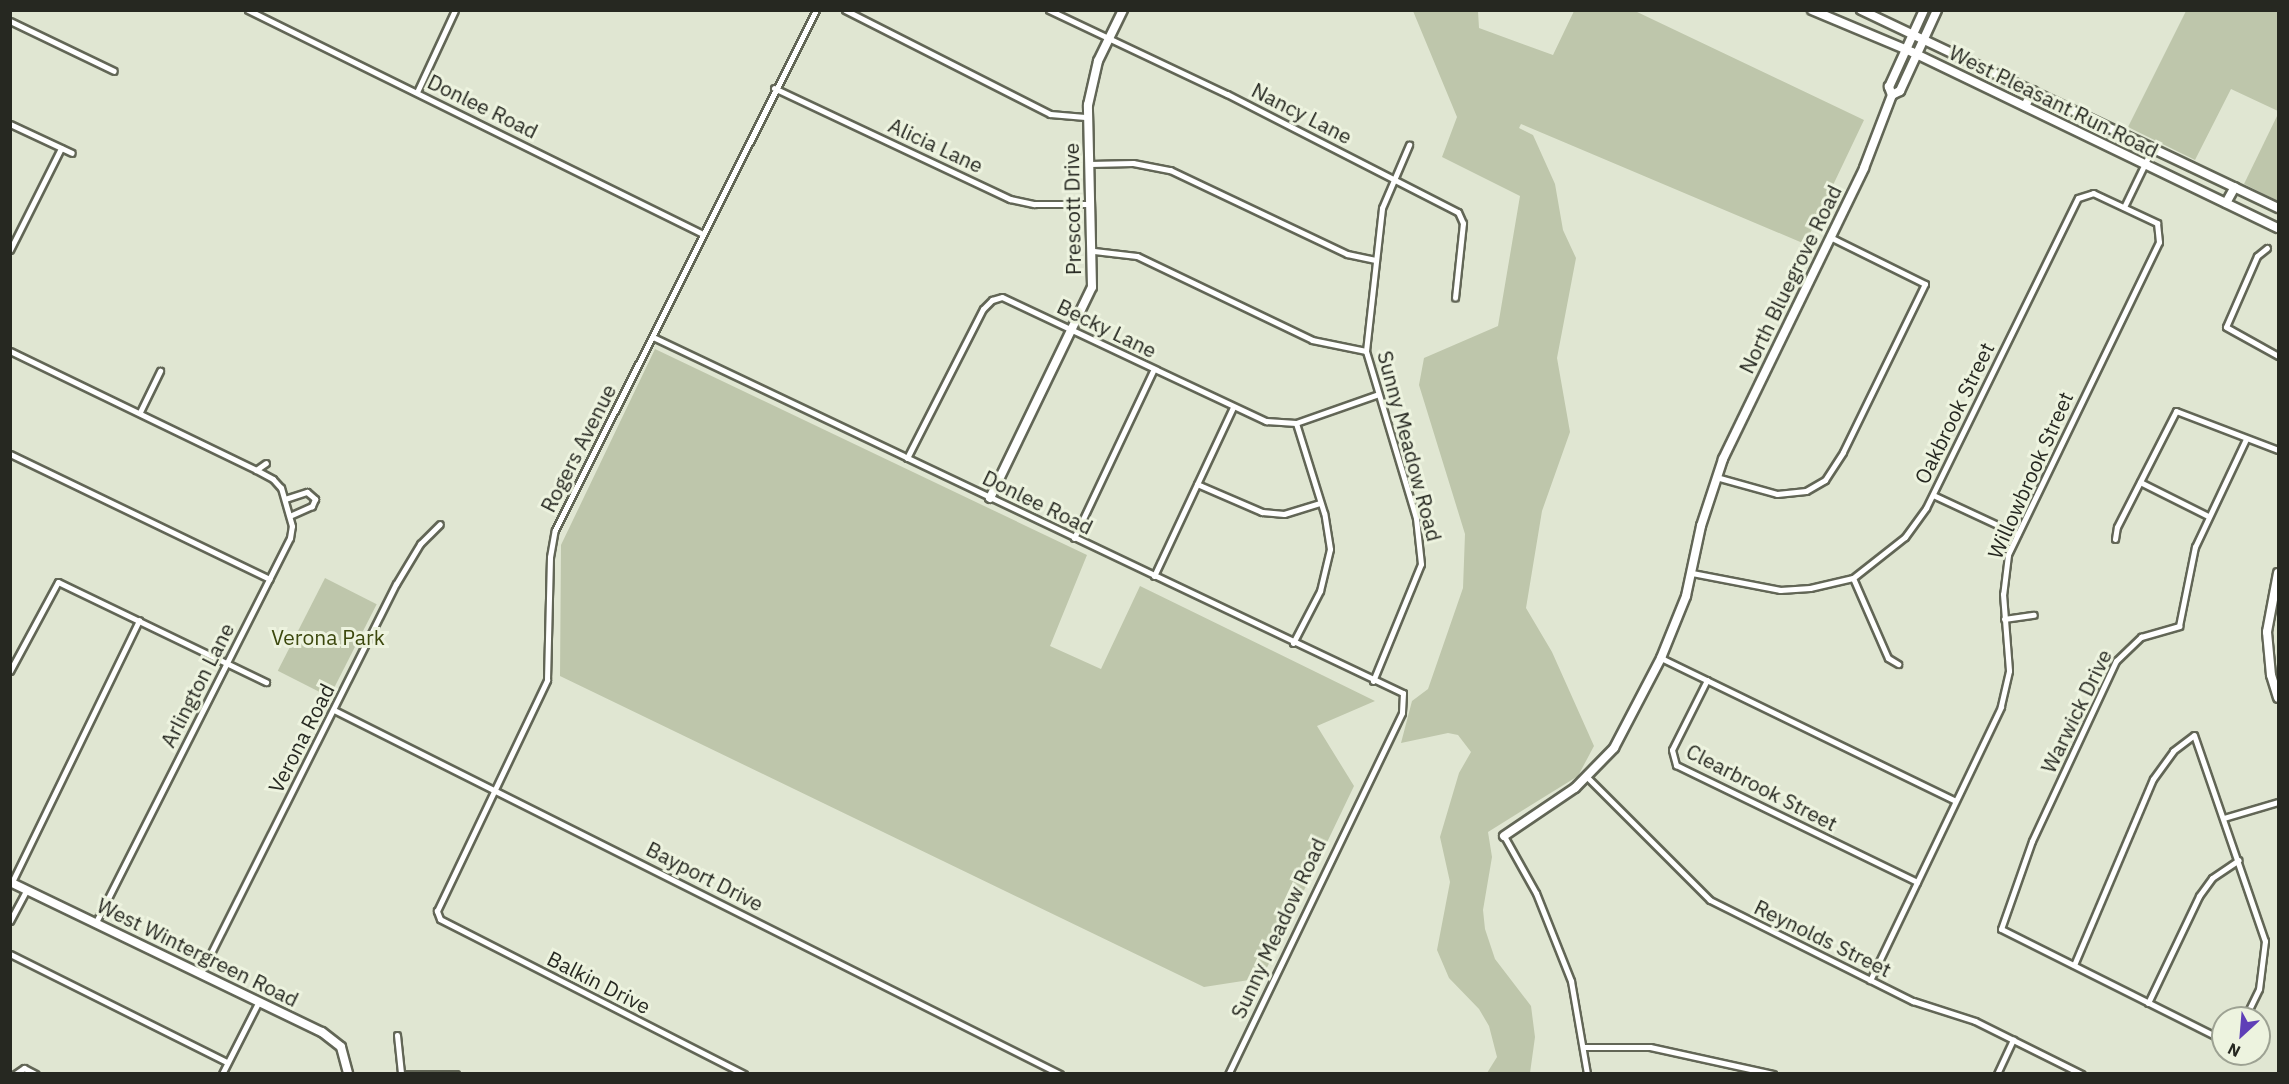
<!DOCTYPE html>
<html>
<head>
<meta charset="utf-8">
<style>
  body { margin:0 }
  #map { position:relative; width:2289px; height:1084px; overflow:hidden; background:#e0e6d2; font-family:"IBM Plex Sans",sans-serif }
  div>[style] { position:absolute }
  .green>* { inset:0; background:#bec6ab; transform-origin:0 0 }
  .roads { filter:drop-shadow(2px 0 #626656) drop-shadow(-2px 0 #626656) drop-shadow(0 2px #626656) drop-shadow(0 -2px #626656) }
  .street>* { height:5px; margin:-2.5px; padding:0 2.5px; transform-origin:2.5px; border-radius:2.5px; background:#fff }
  .secondary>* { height:8px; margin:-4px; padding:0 4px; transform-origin:4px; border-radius:4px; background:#fff }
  span { translate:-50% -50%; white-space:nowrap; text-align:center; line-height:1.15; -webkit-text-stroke:6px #edf3df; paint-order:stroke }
  .street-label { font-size:21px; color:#262821 }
  .park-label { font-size:21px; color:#3c480d }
  .frame { position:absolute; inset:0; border:12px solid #262821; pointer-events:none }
  .north { position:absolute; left:2211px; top:1006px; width:60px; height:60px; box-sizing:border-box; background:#edf3df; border:2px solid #9da293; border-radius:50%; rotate:206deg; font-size:16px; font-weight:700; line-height:24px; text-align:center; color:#262821 }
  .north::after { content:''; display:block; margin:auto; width:21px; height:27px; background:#5f3fb7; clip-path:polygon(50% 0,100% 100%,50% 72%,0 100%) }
</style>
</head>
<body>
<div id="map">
  <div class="green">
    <div style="clip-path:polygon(1413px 11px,1478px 11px,1479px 28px,1553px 55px,1574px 11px,1635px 11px,1864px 120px,1805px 244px,1521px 124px,1519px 128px,1533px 135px,1555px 184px,1563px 230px,1576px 258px,1557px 358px,1570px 432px,1542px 511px,1526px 608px,1552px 652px,1594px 746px,1578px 776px,1488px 832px,1492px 857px,1483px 910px,1485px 929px,1495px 959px,1531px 1006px,1535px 1037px,1530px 1073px,1487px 1073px,1497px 1057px,1489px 1026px,1479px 1009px,1449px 978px,1437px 950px,1450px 882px,1440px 837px,1459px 773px,1471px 752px,1458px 735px,1448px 733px,1401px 743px,1412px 701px,1428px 689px,1463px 588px,1465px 534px,1419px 385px,1424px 358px,1498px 326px,1520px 196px,1442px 157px,1457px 117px)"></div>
    <div style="clip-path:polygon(2186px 11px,2278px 11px,2278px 111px,2231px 89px,2195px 160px,2128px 127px)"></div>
    <div style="clip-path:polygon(2278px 114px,2278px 201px,2244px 184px)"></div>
    <div style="clip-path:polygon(655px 349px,1087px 555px,1050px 646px,1101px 669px,1140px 586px,1375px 701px,1317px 726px,1354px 786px,1262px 978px,1204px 987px,560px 676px,561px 545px)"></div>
    <div style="left:325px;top:578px;width:58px;height:104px;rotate:27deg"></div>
  </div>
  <div class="roads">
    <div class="street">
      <div style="left:248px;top:10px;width:507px;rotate:26.21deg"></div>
      <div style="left:845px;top:10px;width:230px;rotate:26.9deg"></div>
      <div style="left:1050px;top:114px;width:38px;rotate:5deg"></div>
      <div style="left:1049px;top:10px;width:197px;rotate:25.3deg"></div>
      <div style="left:1227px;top:94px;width:259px;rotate:27.1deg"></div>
      <div style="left:1458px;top:212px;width:12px;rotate:66deg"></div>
      <div style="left:1463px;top:223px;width:75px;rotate:96.1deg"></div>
      <div style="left:10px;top:21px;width:115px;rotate:25.7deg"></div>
      <div style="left:774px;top:88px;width:261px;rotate:25.2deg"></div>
      <div style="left:1010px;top:199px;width:25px;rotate:12deg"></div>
      <div style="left:1034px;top:204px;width:57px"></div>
      <div style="left:417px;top:92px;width:90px;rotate:-65.1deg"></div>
      <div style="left:10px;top:124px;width:68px;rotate:25.1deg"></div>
      <div style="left:1090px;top:164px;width:43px;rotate:-1.3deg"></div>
      <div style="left:1133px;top:163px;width:38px;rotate:11deg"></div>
      <div style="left:1170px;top:170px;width:196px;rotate:25.4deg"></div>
      <div style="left:1347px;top:254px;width:29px;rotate:12deg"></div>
      <div style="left:2124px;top:207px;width:64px;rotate:-64.2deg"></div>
      <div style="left:2267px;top:248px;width:13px;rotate:141deg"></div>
      <div style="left:2257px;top:256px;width:77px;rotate:113.6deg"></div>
      <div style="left:2226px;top:327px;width:60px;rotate:29.1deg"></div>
      <div style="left:10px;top:250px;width:114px;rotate:-63.4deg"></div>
      <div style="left:1094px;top:251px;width:43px;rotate:6.6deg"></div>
      <div style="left:1137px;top:256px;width:194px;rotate:25.6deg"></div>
      <div style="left:1312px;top:340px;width:55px;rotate:11.5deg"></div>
      <div style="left:653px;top:337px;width:830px;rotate:25.39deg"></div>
      <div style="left:1403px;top:693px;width:20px;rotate:93deg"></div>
      <div style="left:1402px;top:713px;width:401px;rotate:115.7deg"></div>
      <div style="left:10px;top:351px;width:273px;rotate:25.8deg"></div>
      <div style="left:256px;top:470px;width:12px;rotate:-35deg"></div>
      <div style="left:140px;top:412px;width:46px;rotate:-64deg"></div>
      <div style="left:10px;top:454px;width:288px;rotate:25.7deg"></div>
      <div style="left:907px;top:458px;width:167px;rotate:-63deg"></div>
      <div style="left:983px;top:309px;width:13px;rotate:-45deg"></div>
      <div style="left:992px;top:300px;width:10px;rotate:-17deg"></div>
      <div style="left:1002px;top:297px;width:292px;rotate:25.2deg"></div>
      <div style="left:1266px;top:421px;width:30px;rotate:4deg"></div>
      <div style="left:1296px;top:423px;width:85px;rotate:-19.3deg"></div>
      <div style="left:1716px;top:477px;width:63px;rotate:15.6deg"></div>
      <div style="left:1777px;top:494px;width:29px;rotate:-6deg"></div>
      <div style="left:1806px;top:491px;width:22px;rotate:-30deg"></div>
      <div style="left:1825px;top:480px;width:33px;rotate:-57deg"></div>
      <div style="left:1843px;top:452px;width:187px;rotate:-64deg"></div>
      <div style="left:1925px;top:284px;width:106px;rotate:-153.7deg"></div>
      <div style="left:2140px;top:482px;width:76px;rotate:26.6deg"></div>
      <div style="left:1197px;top:484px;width:71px;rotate:23.3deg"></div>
      <div style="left:1262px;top:512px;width:22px;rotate:5deg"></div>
      <div style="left:1284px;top:514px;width:37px;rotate:-17deg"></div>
      <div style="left:1933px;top:495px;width:93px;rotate:24.9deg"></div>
      <div style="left:285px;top:499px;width:23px;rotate:-18deg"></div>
      <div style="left:307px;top:492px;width:11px;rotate:41deg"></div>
      <div style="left:315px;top:499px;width:8px;rotate:113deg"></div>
      <div style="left:312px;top:506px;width:24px;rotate:156deg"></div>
      <div style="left:1074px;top:538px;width:187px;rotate:-64.7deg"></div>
      <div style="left:2115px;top:539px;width:12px;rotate:-81deg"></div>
      <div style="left:2117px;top:527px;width:130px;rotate:-63deg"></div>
      <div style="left:2176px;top:411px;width:109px;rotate:20.9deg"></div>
      <div style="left:1692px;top:573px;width:90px;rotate:10.9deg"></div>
      <div style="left:1780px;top:590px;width:30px;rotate:-4deg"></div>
      <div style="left:1810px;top:588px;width:44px;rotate:-13.1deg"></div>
      <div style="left:1853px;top:578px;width:66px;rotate:-38.3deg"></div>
      <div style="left:1905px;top:537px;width:36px;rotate:-54deg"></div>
      <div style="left:1926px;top:508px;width:345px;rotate:-63.9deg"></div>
      <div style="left:2078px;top:198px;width:16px;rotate:-18deg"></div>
      <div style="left:2093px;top:193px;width:71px;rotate:25.1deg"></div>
      <div style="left:2157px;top:223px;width:19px;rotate:84deg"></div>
      <div style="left:2159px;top:242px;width:348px;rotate:115.8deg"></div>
      <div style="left:2008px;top:555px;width:39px;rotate:97deg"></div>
      <div style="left:2003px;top:594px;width:77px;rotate:85.5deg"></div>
      <div style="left:2009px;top:671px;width:37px;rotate:103deg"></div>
      <div style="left:2001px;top:707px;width:303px;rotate:115.6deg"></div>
      <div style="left:1154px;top:576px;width:187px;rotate:-64.9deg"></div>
      <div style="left:1853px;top:578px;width:87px;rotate:66.4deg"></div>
      <div style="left:1888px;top:658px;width:12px;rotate:31deg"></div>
      <div style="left:2004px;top:619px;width:30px;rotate:-8deg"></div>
      <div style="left:1293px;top:643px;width:59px;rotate:-62.6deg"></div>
      <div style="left:1320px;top:591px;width:43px;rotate:-76.6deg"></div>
      <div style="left:1330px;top:549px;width:36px;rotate:-99deg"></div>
      <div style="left:1324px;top:513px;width:94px;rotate:-107.3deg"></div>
      <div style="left:1661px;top:658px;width:327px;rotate:25.9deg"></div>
      <div style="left:10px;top:671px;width:101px;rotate:-61.7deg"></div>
      <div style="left:58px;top:582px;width:231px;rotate:25.7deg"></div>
      <div style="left:1707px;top:680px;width:78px;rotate:116.6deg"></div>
      <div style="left:1672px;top:750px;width:16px;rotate:75deg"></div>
      <div style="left:1676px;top:765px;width:268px;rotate:25.9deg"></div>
      <div style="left:1373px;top:681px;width:126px;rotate:-67.7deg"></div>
      <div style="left:1421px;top:564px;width:46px;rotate:-96.2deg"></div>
      <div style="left:1416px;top:518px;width:174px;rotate:-106.7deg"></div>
      <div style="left:1366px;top:351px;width:144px;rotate:-83.6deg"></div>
      <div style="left:1382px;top:208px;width:69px;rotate:-66.8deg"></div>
      <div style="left:334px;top:710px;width:812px;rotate:26.63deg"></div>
      <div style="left:1586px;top:776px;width:175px;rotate:45deg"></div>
      <div style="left:1710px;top:900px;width:227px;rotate:26.5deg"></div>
      <div style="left:1913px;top:1001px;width:65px;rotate:17.9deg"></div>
      <div style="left:1975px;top:1021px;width:119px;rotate:26.4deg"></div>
      <div style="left:2224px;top:818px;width:56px;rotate:-16.5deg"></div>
      <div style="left:1504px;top:836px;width:65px;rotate:60.7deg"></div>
      <div style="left:1536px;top:893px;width:95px;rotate:68.3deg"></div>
      <div style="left:1571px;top:981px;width:94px;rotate:80.2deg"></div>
      <div style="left:12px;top:882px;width:291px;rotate:-64.1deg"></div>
      <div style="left:10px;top:921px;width:36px;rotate:-62deg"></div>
      <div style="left:96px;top:922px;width:430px;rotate:-63.2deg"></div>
      <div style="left:290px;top:538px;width:12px;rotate:-81deg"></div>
      <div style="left:292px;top:526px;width:40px;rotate:-106deg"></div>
      <div style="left:281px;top:488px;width:12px;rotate:-132deg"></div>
      <div style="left:273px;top:479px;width:19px;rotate:-152deg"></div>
      <div style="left:10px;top:954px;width:242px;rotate:26.5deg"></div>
      <div style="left:2074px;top:965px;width:202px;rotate:-67deg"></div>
      <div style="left:2153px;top:779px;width:34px;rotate:-54deg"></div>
      <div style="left:2173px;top:751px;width:26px;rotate:-37deg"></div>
      <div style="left:2194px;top:735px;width:218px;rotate:71deg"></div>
      <div style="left:2265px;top:941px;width:48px;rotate:97.1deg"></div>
      <div style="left:2259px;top:989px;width:32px;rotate:116deg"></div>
      <div style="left:201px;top:973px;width:435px;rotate:-63.4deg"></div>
      <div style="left:396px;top:584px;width:47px;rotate:-59deg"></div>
      <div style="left:420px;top:544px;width:28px;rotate:-45deg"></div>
      <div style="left:2148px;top:1003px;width:119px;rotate:-64.5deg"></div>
      <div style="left:2199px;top:896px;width:22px;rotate:-54deg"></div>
      <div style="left:2212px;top:878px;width:32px;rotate:-34deg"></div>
      <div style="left:397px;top:1035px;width:39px;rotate:84deg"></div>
      <div style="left:2223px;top:1040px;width:248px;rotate:-153.4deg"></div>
      <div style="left:2001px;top:929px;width:93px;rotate:-70.6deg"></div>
      <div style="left:2032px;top:841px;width:199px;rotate:-65deg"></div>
      <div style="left:2116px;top:661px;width:35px;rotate:-44deg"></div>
      <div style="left:2141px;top:637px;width:40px;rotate:-16deg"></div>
      <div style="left:2179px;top:626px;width:81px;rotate:-78.6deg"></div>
      <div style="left:2195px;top:547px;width:119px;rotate:-64.7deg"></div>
      <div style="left:1584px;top:1047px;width:66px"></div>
      <div style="left:1650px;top:1047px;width:126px;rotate:12.4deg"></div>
      <div style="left:15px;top:1074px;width:11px;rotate:-34deg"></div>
      <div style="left:24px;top:1068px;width:13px;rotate:27deg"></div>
      <div style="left:222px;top:1074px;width:82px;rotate:-63.1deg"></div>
      <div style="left:406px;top:1074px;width:50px"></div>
      <div style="left:744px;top:1074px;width:341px;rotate:-153deg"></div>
      <div style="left:440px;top:919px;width:9px;rotate:-111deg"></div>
      <div style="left:437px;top:911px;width:256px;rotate:-64.5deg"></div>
      <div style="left:547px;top:680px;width:123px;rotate:-88.6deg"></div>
      <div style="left:550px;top:557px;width:27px;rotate:-80deg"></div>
      <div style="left:555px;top:530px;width:582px;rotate:-63.35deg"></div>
      <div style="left:1997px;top:1074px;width:38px;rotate:-65deg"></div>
    </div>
    <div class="secondary">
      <div style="left:1812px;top:10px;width:108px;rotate:22.8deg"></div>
      <div style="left:1912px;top:52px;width:406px;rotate:25.7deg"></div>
      <div style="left:1861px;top:10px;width:462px;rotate:25.4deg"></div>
      <div style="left:1892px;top:95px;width:9px;rotate:-27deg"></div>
      <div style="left:1900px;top:91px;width:89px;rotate:-65.4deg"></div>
      <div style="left:2025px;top:106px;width:17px;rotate:-62deg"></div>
      <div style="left:2226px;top:203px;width:18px;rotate:-61deg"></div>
      <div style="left:990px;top:498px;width:234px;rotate:-64.2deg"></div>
      <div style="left:1092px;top:287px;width:182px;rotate:-91.3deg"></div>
      <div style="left:1088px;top:105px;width:45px;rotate:-77.2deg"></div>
      <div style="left:1098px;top:61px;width:57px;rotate:-63.9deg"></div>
      <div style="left:2278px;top:573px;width:60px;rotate:100.6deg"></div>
      <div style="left:2267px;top:632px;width:43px;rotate:84.7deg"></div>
      <div style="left:2271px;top:675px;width:24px;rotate:73deg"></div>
      <div style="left:1504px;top:836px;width:86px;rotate:-34.1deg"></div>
      <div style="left:1575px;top:788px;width:56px;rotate:-45.7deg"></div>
      <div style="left:1614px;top:748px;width:102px;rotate:-62.4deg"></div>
      <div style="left:1661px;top:658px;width:67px;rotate:-68deg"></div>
      <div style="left:1686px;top:596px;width:72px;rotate:-77.9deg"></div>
      <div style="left:1701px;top:526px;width:71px;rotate:-71.8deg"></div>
      <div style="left:1723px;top:459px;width:323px;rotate:-64.1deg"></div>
      <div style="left:1864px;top:168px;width:78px;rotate:-69deg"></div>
      <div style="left:1892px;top:95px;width:9px;rotate:-111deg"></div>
      <div style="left:1889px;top:87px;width:85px;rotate:-65.6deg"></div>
      <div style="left:10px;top:882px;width:346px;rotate:25.7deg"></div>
      <div style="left:322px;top:1032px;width:24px;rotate:38deg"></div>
      <div style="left:341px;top:1047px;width:28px;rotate:75deg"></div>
    </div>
  </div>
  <div class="street-label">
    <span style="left:2054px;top:101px;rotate:26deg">West Pleasant Run Road</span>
    <span style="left:483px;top:106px;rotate:26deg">Donlee Road</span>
    <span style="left:1302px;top:113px;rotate:27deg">Nancy Lane</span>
    <span style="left:936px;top:145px;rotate:25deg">Alicia Lane</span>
    <span style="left:1072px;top:209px;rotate:-91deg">Prescott Drive</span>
    <span style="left:1790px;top:279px;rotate:-64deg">North Bluegrove Road</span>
    <span style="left:1107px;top:328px;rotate:26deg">Becky Lane</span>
    <span style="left:1954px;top:413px;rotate:-64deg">Oakbrook Street</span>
    <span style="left:1410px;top:446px;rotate:75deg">Sunny Meadow Road</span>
    <span style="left:578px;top:448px;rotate:-63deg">Rogers Avenue</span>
    <span style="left:2030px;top:475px;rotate:-66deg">Willowbrook Street</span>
    <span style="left:1038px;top:502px;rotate:26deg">Donlee Road</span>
    <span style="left:197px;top:685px;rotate:-63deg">Arlington Lane</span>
    <span style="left:2076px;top:711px;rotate:-64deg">Warwick Drive</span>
    <span style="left:301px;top:738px;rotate:-63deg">Verona Road</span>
    <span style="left:1762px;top:787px;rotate:27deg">Clearbrook Street</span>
    <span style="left:705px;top:876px;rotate:27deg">Bayport Drive</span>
    <span style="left:1278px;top:928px;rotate:-65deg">Sunny Meadow Road</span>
    <span style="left:1823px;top:938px;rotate:26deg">Reynolds Street</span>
    <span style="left:198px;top:952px;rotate:26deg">West Wintergreen Road</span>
    <span style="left:599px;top:982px;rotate:27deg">Balkin Drive</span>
  </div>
  <div class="park-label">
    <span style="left:328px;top:637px">Verona Park</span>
  </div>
  <div class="frame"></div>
  <div class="north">N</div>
</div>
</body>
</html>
